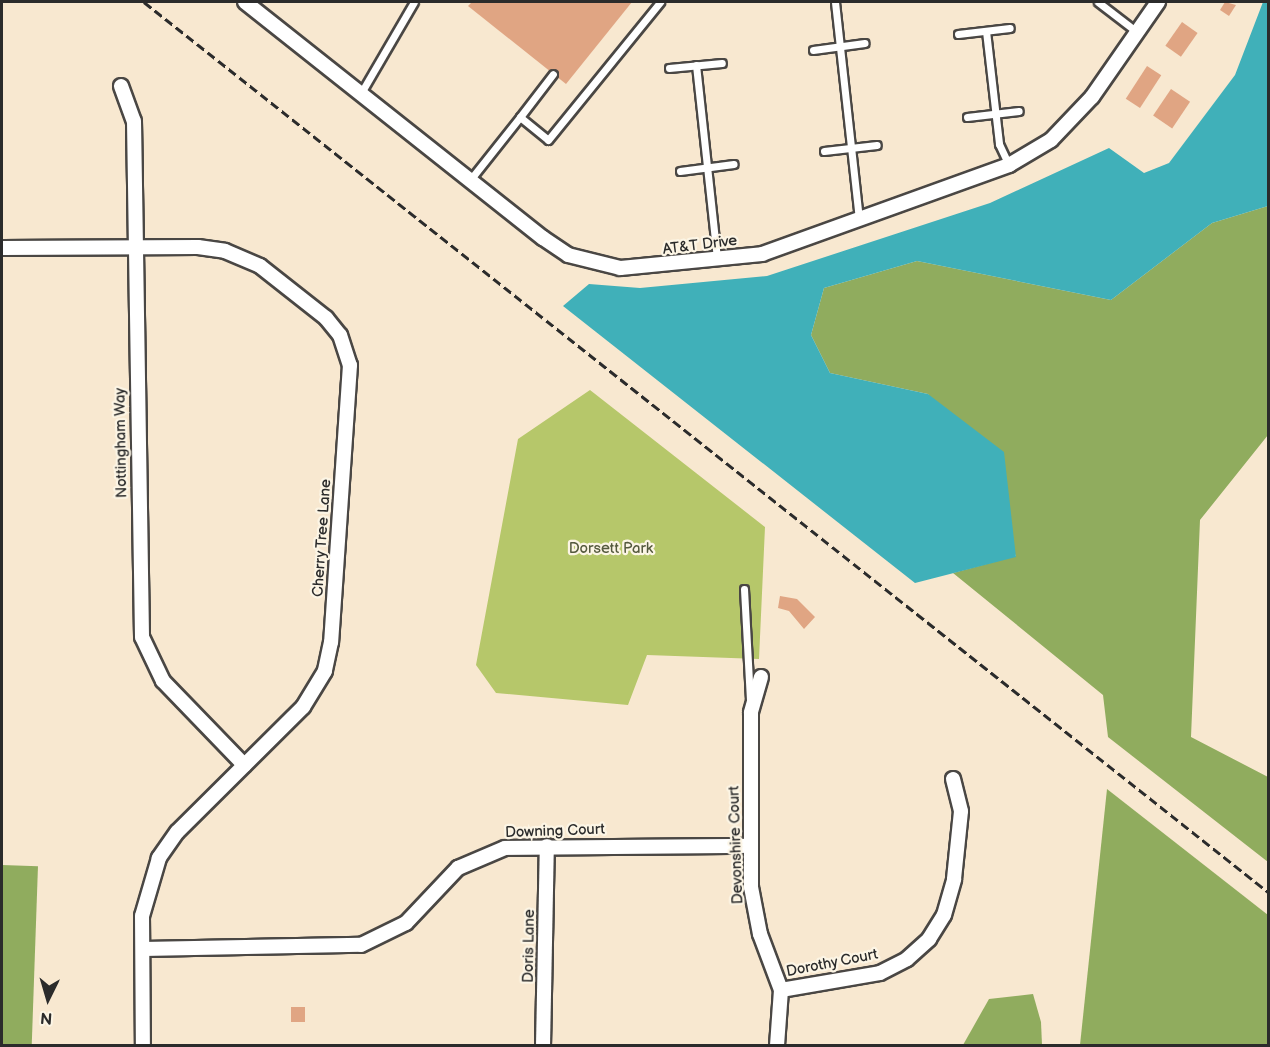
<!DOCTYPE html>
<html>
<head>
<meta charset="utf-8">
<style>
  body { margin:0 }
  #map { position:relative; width:1270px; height:1047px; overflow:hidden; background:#f8e8d0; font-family:"Balsamiq Sans",sans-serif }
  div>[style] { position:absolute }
  .green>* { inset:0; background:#b6c76a }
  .forest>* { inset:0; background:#90ac5e; transform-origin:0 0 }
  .water>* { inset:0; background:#40b0b9 }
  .building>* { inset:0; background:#e0a583; transform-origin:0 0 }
  .roads { filter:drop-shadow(2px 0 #4a4744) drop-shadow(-2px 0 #4a4744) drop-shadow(0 2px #4a4744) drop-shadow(0 -2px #4a4744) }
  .service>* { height:7px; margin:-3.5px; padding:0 3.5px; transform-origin:3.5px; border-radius:3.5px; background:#fff }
  .minor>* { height:14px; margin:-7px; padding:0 7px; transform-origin:7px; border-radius:7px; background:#fff }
  .rail>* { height:3px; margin-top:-1.5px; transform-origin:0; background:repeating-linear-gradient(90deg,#2b2b2b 0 9px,transparent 0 13.5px) }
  span { translate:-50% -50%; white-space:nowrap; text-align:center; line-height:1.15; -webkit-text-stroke:4.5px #fcf5e5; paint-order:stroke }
  .street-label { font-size:15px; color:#2b2b2b }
  .park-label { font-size:15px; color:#555a3e }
  .frame { position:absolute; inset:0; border:3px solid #2b2b2b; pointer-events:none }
  .north { position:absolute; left:18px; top:969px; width:60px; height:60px; -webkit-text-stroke:4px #fcf5e5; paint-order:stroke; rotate:185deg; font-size:16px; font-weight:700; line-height:24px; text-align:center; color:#2b2b2b }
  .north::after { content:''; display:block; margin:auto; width:21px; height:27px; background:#2b2b2b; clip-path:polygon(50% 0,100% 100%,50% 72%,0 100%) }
</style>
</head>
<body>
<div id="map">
  <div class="green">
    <div style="clip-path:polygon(590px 390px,765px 527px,759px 659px,647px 655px,628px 705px,496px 693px,476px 665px,518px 439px)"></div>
  </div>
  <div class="forest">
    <div style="clip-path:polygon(1268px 206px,1268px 435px,1200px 520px,1191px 737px,1268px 777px,1268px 862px,1108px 737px,1103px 695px,953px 573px,1016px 556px,928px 394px,830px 373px,811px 335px,824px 288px,917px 261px,1111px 300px,1212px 223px)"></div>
    <div style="clip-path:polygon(1107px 789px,1268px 915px,1268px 1045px,1080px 1045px)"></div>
    <div style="left:2px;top:865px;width:36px;height:180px;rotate:2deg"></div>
    <div style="clip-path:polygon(1033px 994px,1041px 1022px,1042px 1045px,963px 1045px,989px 999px)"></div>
  </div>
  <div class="water">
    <div style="clip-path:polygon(1263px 2px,1268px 2px,1268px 206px,1212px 223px,1111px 300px,917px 261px,824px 288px,811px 335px,830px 373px,928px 394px,1004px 452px,1016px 557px,915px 583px,563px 306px,589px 284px,640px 288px,767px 276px,990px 203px,1109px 148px,1144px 173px,1169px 163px,1235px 75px)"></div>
  </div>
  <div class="building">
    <div style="clip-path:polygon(472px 2px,632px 2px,566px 84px,468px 6px)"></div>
    <div style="clip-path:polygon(1225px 2px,1236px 5px,1229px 16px,1220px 10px)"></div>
    <div style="left:1182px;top:22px;width:19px;height:29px;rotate:35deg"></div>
    <div style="left:1147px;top:66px;width:17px;height:39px;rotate:33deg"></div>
    <div style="left:1171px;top:89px;width:23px;height:32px;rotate:34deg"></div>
    <div style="clip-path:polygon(780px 596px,797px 599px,815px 617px,804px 629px,789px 611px,778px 608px)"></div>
    <div style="left:291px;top:1007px;width:14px;height:15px"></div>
  </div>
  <div class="roads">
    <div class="service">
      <div style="left:835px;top:2px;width:220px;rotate:83.7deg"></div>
      <div style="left:1098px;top:2px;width:49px;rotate:37.6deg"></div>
      <div style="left:986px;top:31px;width:114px;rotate:83.4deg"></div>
      <div style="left:999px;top:144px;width:23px;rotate:65deg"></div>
      <div style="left:958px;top:34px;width:52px;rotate:-6.6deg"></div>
      <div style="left:813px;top:50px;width:52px;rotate:-7.7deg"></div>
      <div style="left:696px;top:65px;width:195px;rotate:83.8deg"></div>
      <div style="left:669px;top:68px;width:53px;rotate:-5.4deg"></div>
      <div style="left:361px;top:93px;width:105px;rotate:-59.8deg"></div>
      <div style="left:520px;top:117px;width:54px;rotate:-52.5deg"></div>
      <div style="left:967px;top:117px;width:52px;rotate:-6.6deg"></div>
      <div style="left:824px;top:151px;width:53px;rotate:-6.5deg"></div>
      <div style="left:680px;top:171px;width:54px;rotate:-7.4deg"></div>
      <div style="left:470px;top:180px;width:80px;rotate:-51.6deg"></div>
      <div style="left:520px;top:117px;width:36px;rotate:39deg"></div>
      <div style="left:548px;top:140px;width:178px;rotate:-50.9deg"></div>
      <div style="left:744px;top:589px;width:112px;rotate:86.9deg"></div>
    </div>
    <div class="minor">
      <div style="left:245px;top:2px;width:380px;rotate:38.4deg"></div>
      <div style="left:543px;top:238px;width:30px;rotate:34deg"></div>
      <div style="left:568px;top:255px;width:54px;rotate:14deg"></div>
      <div style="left:620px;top:268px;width:143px;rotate:-5.6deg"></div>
      <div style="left:762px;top:254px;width:263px;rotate:-19.8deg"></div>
      <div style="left:1009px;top:165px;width:49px;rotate:-30.8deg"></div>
      <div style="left:1051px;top:140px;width:59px;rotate:-46.4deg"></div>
      <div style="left:1092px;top:97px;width:116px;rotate:-55.2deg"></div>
      <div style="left:121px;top:86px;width:37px;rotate:70deg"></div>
      <div style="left:134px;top:121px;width:516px;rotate:89.11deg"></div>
      <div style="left:142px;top:637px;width:49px;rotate:64.5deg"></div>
      <div style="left:163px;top:681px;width:117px;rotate:46deg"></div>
      <div style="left:2px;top:248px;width:196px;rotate:-0.3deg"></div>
      <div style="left:198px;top:247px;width:27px;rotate:8deg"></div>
      <div style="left:225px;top:251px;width:38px;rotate:23deg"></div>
      <div style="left:260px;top:266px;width:84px;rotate:38.2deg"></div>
      <div style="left:326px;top:318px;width:22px;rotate:51deg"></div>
      <div style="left:340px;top:335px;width:32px;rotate:72deg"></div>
      <div style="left:350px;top:365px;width:278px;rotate:93.9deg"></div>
      <div style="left:331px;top:642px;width:30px;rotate:102deg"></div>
      <div style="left:325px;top:671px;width:42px;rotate:121.4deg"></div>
      <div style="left:303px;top:707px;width:177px;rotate:135.2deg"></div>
      <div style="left:177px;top:832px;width:32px;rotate:125deg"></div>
      <div style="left:159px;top:858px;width:60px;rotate:106.3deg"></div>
      <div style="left:142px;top:916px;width:130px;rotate:89.6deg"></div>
      <div style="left:761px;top:677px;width:37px;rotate:106deg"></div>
      <div style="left:751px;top:713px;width:174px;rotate:90deg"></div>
      <div style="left:751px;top:887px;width:48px;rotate:79.2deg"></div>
      <div style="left:760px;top:934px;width:60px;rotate:69.4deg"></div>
      <div style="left:781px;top:990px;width:56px;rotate:94.1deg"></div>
      <div style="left:143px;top:949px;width:218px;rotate:-1.1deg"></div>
      <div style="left:361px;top:945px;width:50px;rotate:-26.1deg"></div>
      <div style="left:406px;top:923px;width:76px;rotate:-46.6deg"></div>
      <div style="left:458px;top:868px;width:51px;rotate:-23.1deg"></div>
      <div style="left:505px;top:848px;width:246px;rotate:-0.5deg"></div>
      <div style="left:781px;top:990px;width:100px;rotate:-9.7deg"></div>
      <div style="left:880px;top:973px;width:30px;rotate:-27deg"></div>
      <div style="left:907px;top:959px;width:30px;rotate:-42deg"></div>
      <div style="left:929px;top:939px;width:28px;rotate:-58deg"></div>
      <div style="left:944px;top:915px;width:37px;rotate:-74deg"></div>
      <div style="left:954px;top:879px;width:68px;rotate:-84.1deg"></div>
      <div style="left:961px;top:811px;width:33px;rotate:-104deg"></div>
      <div style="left:543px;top:1046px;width:200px;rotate:-88.9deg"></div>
    </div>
  </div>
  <div class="rail">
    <div style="left:144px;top:2px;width:1434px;rotate:38.37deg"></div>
  </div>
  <div class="street-label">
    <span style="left:700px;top:245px;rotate:-7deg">AT&amp;T Drive</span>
    <span style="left:121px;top:443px;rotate:-91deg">Nottingham Way</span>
    <span style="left:322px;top:538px;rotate:-86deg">Cherry Tree Lane</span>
    <span style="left:555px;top:831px;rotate:-2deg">Downing Court</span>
    <span style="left:736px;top:845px;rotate:-92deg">Devonshire Court</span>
    <span style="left:529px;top:946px;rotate:-89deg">Doris Lane</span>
    <span style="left:832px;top:963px;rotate:-11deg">Dorothy Court</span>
  </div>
  <div class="park-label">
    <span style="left:611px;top:549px">Dorsett Park</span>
  </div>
  <div class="frame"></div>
  <div class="north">N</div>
</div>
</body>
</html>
